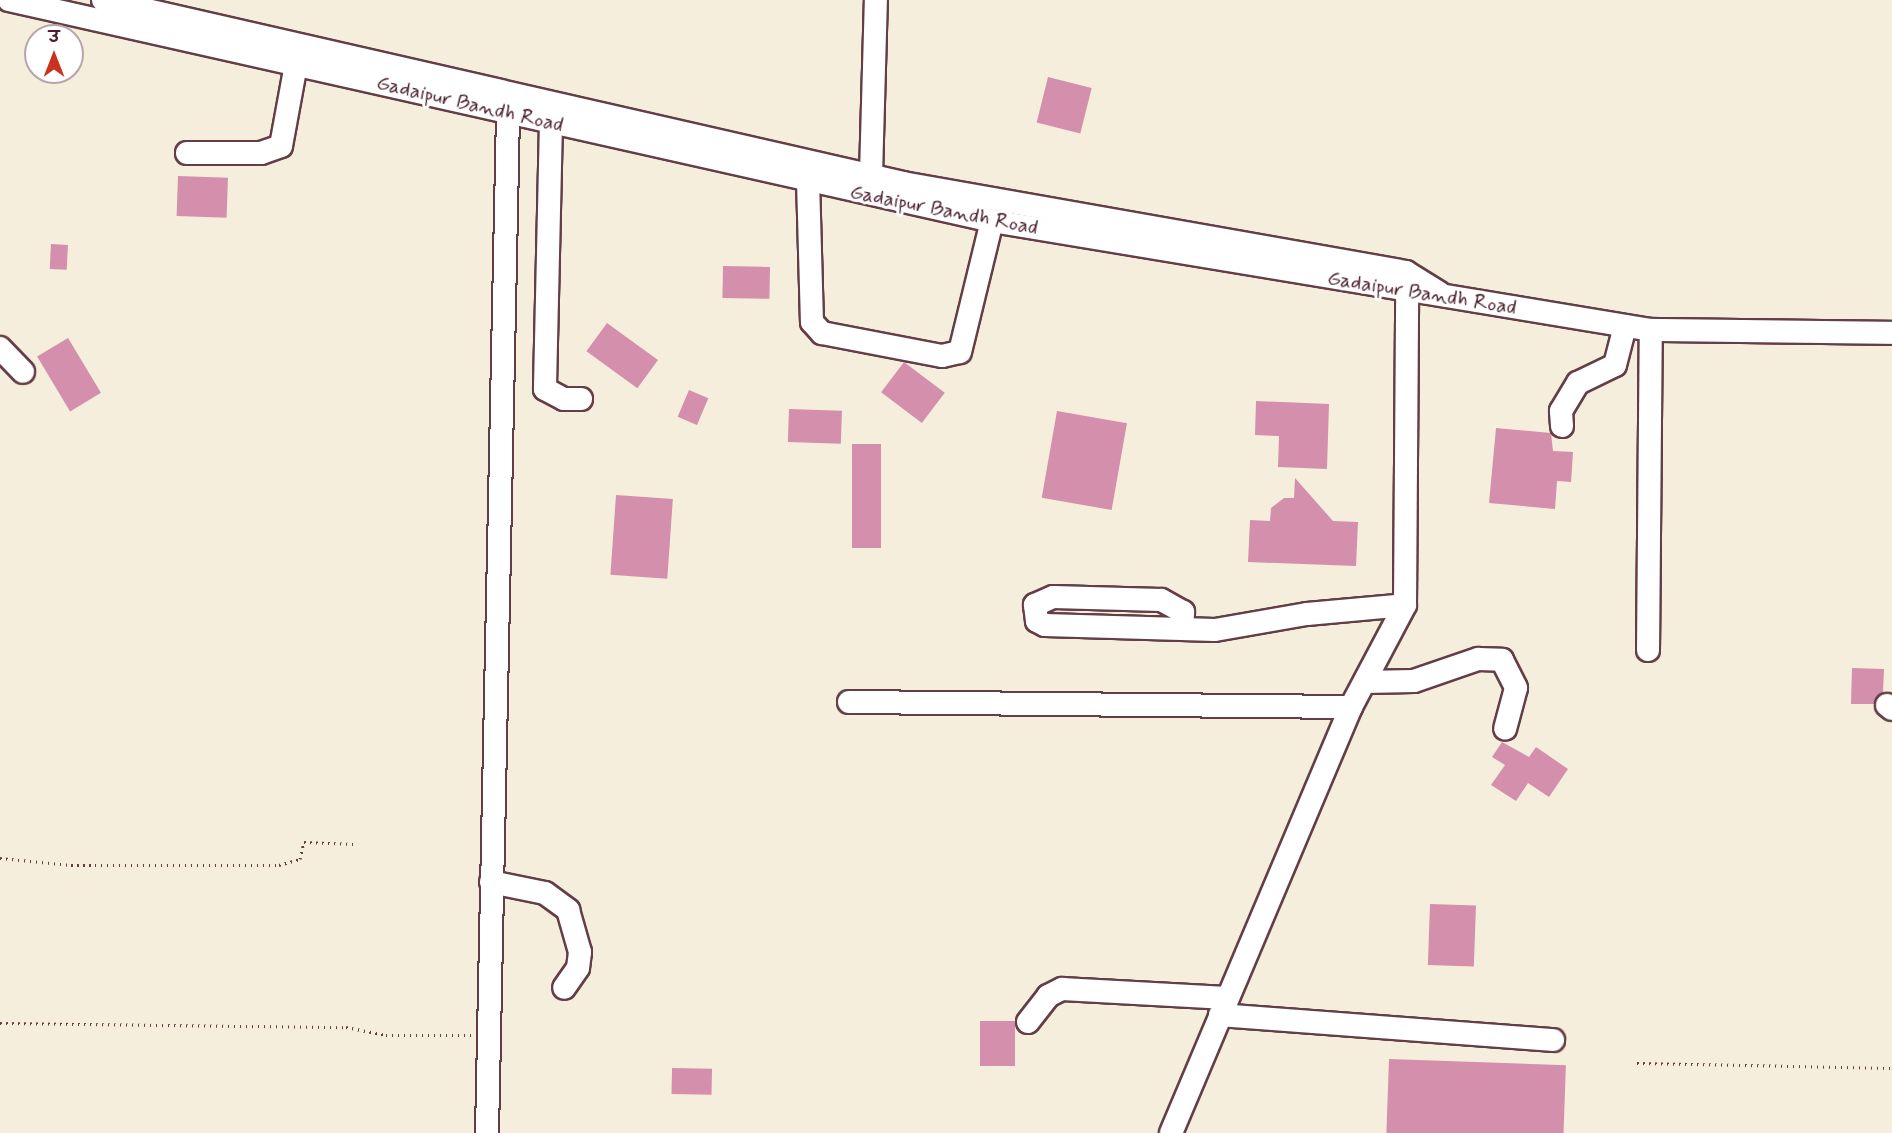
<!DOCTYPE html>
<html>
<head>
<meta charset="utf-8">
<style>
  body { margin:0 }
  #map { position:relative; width:1892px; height:1133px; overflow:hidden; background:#f5eedc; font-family:Mynerve,"Playpen Sans Deva",sans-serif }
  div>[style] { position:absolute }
  .building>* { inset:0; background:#d48fac; transform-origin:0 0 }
  .path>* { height:3px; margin-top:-1.5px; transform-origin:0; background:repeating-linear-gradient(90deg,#643e46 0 1.5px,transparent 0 6px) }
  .roads { filter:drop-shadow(2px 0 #643e46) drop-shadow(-2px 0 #643e46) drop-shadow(0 2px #643e46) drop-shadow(0 -2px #643e46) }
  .minor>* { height:22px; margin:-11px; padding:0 11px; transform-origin:11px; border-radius:11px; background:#fff }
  span { translate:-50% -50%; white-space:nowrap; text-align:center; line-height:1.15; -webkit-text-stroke:6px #fff; paint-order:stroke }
  .street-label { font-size:21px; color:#4a1f2b }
  .north { position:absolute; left:24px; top:24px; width:60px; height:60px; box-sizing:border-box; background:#fff; border:2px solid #b7a5aa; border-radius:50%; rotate:0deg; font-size:16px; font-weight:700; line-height:24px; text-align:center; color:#4a1f2b }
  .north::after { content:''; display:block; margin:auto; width:21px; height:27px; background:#c8321e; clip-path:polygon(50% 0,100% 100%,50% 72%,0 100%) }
</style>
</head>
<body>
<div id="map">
  <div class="building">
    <div style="left:1048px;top:77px;width:45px;height:47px;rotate:14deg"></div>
    <div style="left:178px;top:176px;width:50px;height:40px;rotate:2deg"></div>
    <div style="left:51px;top:244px;width:17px;height:25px;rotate:3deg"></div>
    <div style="left:723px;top:266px;width:47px;height:32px;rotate:1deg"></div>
    <div style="left:607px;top:323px;width:63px;height:35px;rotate:36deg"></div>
    <div style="left:68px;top:338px;width:64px;height:36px;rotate:59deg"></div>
    <div style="left:904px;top:362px;width:51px;height:38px;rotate:37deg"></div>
    <div style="left:689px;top:390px;width:21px;height:29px;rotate:23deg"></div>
    <div style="clip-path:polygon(1256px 401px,1329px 404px,1327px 469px,1278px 467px,1279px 436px,1255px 435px)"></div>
    <div style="left:789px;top:409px;width:53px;height:33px;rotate:2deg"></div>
    <div style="left:1057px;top:411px;width:71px;height:88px;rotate:10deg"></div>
    <div style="clip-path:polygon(1496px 428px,1551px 433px,1553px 451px,1573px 452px,1571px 482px,1557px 481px,1555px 509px,1489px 503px)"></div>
    <div style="left:852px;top:444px;width:29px;height:104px"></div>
    <div style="clip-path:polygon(1295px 478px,1333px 521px,1358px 522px,1356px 566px,1248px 562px,1250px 520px,1270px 521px,1271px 508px,1284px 498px,1294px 498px)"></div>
    <div style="left:616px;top:495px;width:57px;height:80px;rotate:4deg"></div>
    <div style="clip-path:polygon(1852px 668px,1884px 669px,1883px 692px,1874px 704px,1851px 704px)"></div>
    <div style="clip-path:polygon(1502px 742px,1529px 757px,1536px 747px,1568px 769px,1549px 797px,1528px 783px,1516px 801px,1491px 785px,1505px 765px,1492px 757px)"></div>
    <div style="left:1430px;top:904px;width:46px;height:61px;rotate:2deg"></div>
    <div style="left:980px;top:1021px;width:35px;height:45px"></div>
    <div style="left:1389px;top:1059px;width:177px;height:74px;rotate:2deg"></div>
    <div style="left:672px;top:1068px;width:40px;height:26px;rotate:1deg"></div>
  </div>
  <div class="path">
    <div style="left:0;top:858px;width:71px;rotate:5.6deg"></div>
    <div style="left:71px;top:865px;width:208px"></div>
    <div style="left:279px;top:865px;width:22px;rotate:-16deg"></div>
    <div style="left:300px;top:859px;width:17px;rotate:-77deg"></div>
    <div style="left:304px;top:842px;width:49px;rotate:2.3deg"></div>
    <div style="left:0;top:1023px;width:346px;rotate:0.7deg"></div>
    <div style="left:346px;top:1027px;width:41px;rotate:11.3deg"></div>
    <div style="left:386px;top:1035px;width:85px"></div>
    <div style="left:1637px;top:1063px;width:255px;rotate:1.1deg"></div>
  </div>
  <div class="roads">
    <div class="minor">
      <div style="left:9px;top:0;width:1008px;rotate:12.67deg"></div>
      <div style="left:992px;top:221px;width:668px;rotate:9.39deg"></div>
      <div style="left:1651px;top:330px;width:241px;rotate:0.7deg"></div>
      <div style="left:103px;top:0;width:821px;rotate:12.88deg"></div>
      <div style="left:903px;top:183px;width:511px;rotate:10.03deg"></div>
      <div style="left:1406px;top:272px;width:39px;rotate:32deg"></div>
      <div style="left:551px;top:122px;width:267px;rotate:91.3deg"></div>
      <div style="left:545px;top:389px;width:21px;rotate:28deg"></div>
      <div style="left:564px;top:399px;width:17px"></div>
      <div style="left:187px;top:153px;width:74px"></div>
      <div style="left:261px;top:153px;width:21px;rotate:-19deg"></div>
      <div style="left:281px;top:146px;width:83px;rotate:-79.6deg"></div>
      <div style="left:871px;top:175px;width:175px;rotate:-88.4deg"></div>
      <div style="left:808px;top:180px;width:142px;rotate:88.4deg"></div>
      <div style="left:812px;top:322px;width:15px;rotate:48deg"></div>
      <div style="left:822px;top:333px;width:122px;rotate:10.9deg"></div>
      <div style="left:942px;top:356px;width:18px;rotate:-13deg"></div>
      <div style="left:960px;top:352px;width:135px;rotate:-76.3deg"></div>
      <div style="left:0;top:348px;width:33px;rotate:46deg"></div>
      <div style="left:1562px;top:426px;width:15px;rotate:-94deg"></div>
      <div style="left:1561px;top:411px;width:33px;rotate:-59deg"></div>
      <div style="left:1578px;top:383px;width:41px;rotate:-25.9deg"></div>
      <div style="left:1615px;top:365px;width:40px;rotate:-75.6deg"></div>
      <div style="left:1182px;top:628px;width:16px;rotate:-86deg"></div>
      <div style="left:1183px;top:612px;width:25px;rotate:-151deg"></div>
      <div style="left:1161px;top:600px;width:108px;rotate:-178.4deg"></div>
      <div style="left:1053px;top:597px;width:20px;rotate:156deg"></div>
      <div style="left:1035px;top:605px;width:16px;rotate:83deg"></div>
      <div style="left:1037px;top:621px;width:9px;rotate:27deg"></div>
      <div style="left:1045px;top:625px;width:170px;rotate:1.7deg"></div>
      <div style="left:1215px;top:630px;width:93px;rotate:-9.9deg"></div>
      <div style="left:1307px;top:614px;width:98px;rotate:-5.2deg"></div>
      <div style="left:1648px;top:650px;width:320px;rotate:-89.5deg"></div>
      <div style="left:1365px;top:682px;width:49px;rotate:-1.2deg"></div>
      <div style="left:1414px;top:681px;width:68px;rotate:-19deg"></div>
      <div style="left:1478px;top:659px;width:24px;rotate:2deg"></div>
      <div style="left:1502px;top:660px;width:31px;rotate:63deg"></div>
      <div style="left:1516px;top:688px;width:42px;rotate:105deg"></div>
      <div style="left:849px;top:702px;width:502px;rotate:0.57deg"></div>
      <div style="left:1887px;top:705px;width:6px;rotate:39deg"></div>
      <div style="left:491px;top:882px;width:55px;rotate:11.5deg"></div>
      <div style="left:545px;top:893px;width:29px;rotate:36deg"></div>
      <div style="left:568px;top:910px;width:44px;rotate:74.1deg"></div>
      <div style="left:580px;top:952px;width:16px;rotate:97deg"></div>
      <div style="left:578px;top:968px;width:24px;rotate:125deg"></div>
      <div style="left:1220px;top:1015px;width:334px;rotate:4.3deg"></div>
      <div style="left:1028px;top:1022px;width:33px;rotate:-52deg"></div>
      <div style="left:1048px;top:996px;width:16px;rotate:-27deg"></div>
      <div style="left:1062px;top:989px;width:165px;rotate:3.1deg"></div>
      <div style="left:487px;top:1133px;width:1022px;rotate:-88.82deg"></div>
      <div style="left:1171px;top:1133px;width:462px;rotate:-67.1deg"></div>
      <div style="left:1351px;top:707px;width:115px;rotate:-62.1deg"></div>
      <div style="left:1405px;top:605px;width:312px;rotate:-89.6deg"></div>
    </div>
  </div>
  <div class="street-label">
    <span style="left:470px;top:104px;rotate:13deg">Gadaipur Bandh Road</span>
    <span style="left:944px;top:210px;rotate:11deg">Gadaipur Bandh Road</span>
    <span style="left:1422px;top:293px;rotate:9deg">Gadaipur Bandh Road</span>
  </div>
  <div class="north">उ</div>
</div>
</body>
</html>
